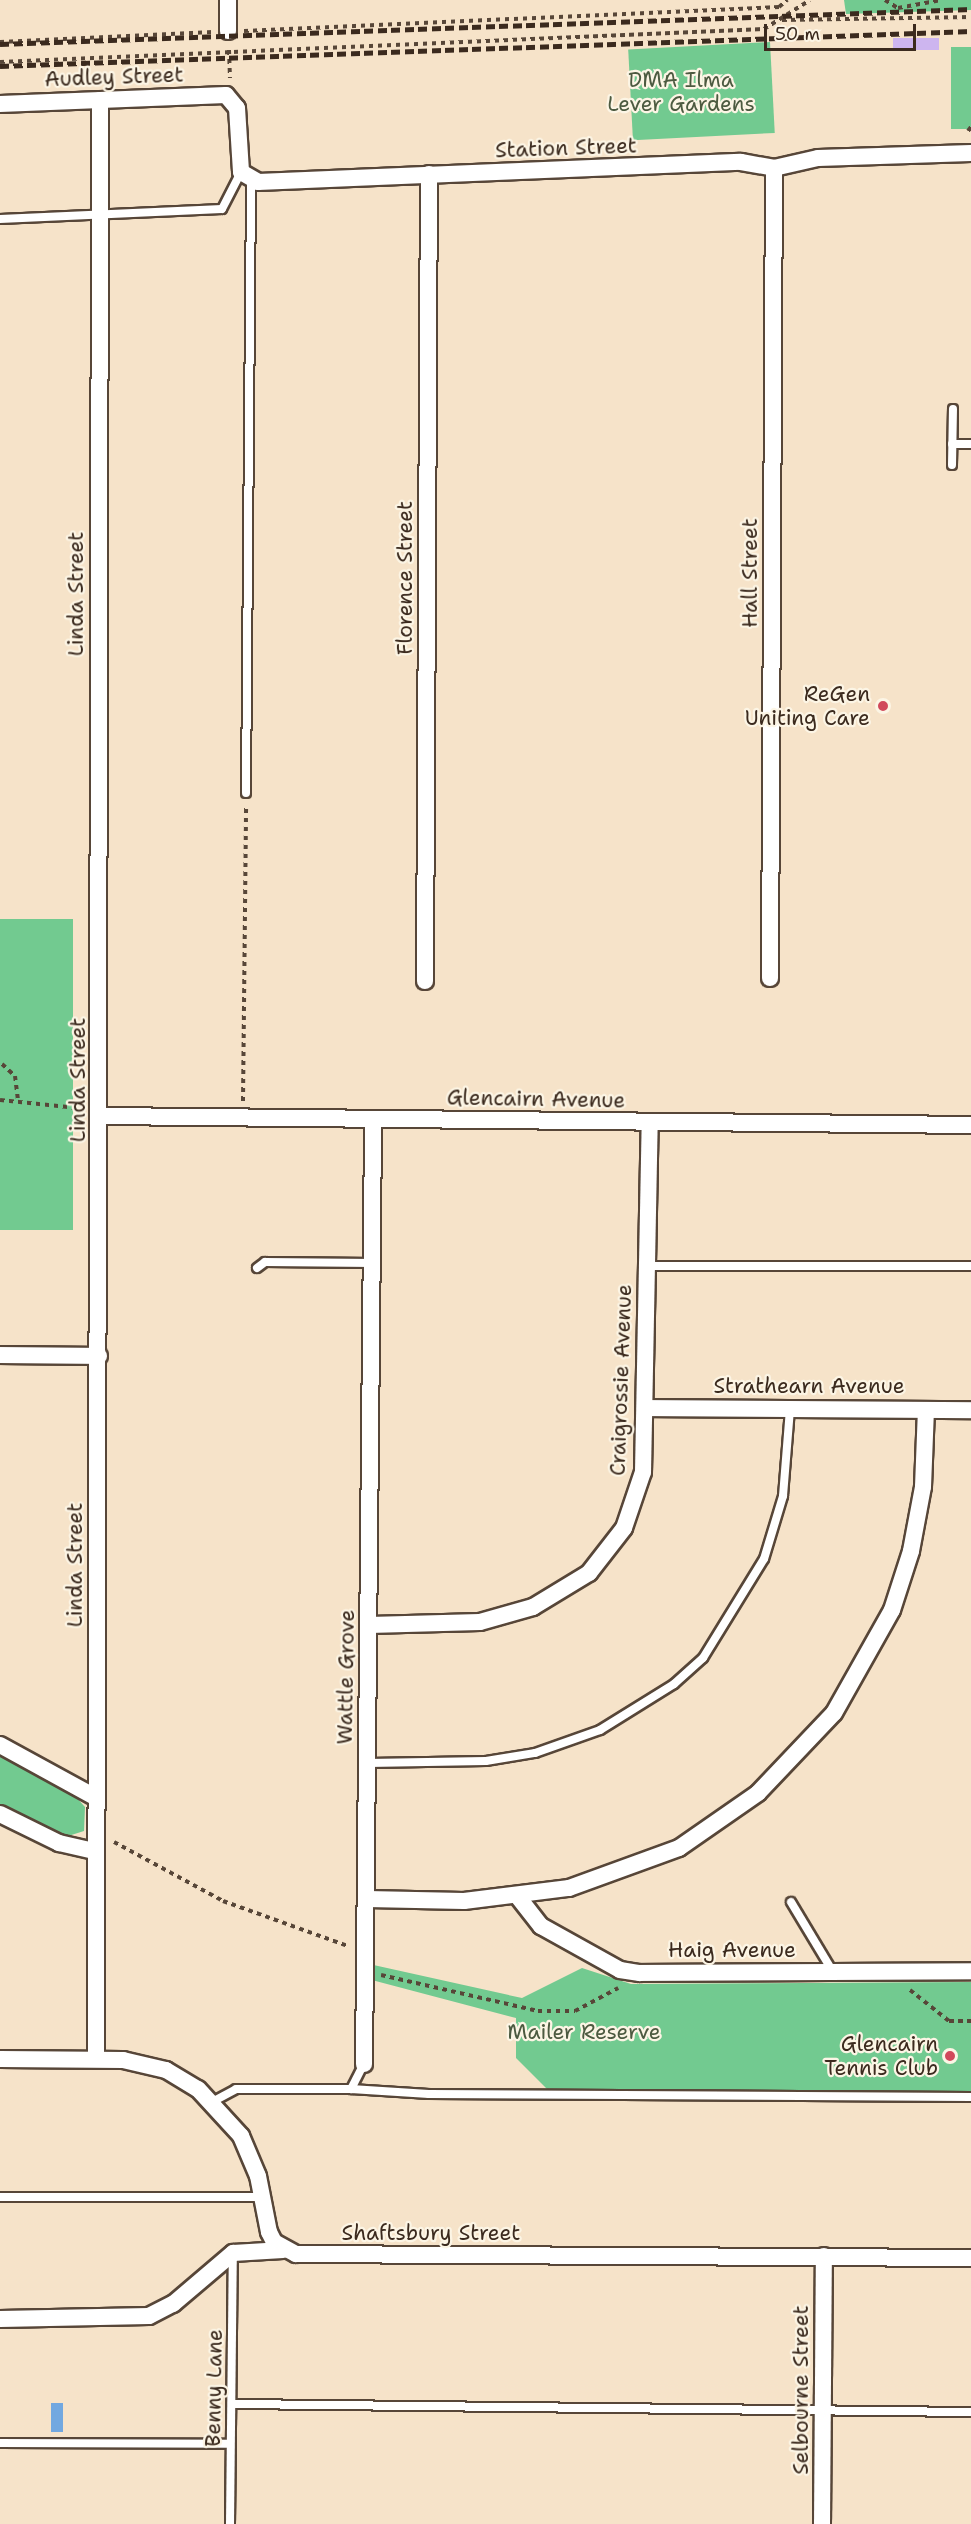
<!DOCTYPE html>
<html>
<head>
<meta charset="utf-8">
<style>
  body { margin:0 }
  #map { position:relative; width:971px; height:2524px; overflow:hidden; background:#f6e3c9; font-family:"Shantell Sans",sans-serif }
  div>[style] { position:absolute }
  .green>* { inset:0; background:#72ca90; transform-origin:0 0 }
  .water>* { inset:0; background:#72a8e0; transform-origin:0 0 }
  .building>* { inset:0; background:#cdb5ef; transform-origin:0 0 }
  .path>* { height:4px; margin-top:-2px; transform-origin:0; background:repeating-linear-gradient(90deg,#574638 0 4.5px,transparent 0 9px) }
  .roads { filter:drop-shadow(2px 0 #574638) drop-shadow(-2px 0 #574638) drop-shadow(0 2px #574638) drop-shadow(0 -2px #574638) }
  .lane>* { height:8px; margin:-4px; padding:0 4px; transform-origin:4px; border-radius:4px; background:#fff }
  .street>* { height:16px; margin:-8px; padding:0 8px; transform-origin:8px; border-radius:8px; background:#fff }
  .rail>* { height:4.5px; margin-top:-2.25px; transform-origin:0; background:repeating-linear-gradient(90deg,#3b2a1e 0 9px,transparent 0 13.5px) }
  .dots>* { width:16px; height:16px; translate:-50% -50%; box-sizing:border-box; border:3px solid #fcf5e5; border-radius:50% }
  span { translate:-50% -50%; white-space:nowrap; text-align:center; line-height:1.15; -webkit-text-stroke:4.5px #fcf5e5; paint-order:stroke }
  .street-label { font-size:21px; color:#3b2a1e }
  .park-label { font-size:21px; color:#4c5a40 }
  .poi-label { font-size:21px; color:#3b2a1e }
  .right { translate:-100% -50%; text-align:right }
  .scale { position:absolute; left:764px; top:24px; width:152px; height:27px; box-sizing:border-box; border:3px solid #3b2a1e; border-top:0; padding-left:8px; font-size:18px; line-height:21px; white-space:nowrap; color:#3b2a1e; -webkit-text-stroke:4px #fcf5e5; paint-order:stroke }
</style>
</head>
<body>
<div id="map">
  <div class="green">
    <div style="clip-path:polygon(844px 0,971px 0,971px 10px,846px 14px)"></div>
    <div style="left:770px;top:42px;width:91px;height:142px;rotate:87deg"></div>
    <div style="left:951px;top:47px;width:20px;height:82px"></div>
    <div style="left:73px;top:919px;width:311px;height:73px;rotate:90deg"></div>
    <div style="clip-path:polygon(0 1754px,76px 1797px,85px 1807px,84px 1831px,65px 1837px,0 1805px)"></div>
    <div style="clip-path:polygon(369px 1964px,522px 1998px,582px 1968px,631px 1984px,971px 1982px,971px 2093px,547px 2089px,516px 2058px,516px 2018px,368px 1979px)"></div>
  </div>
  <div class="water">
    <div style="left:51px;top:2403px;width:12px;height:29px"></div>
  </div>
  <div class="building">
    <div style="left:939px;top:38px;width:12px;height:46px;rotate:90deg"></div>
  </div>
  <div class="path">
    <div style="left:885px;top:0;width:15px;rotate:32deg"></div>
    <div style="left:898px;top:8px;width:44px;rotate:-10.5deg"></div>
    <div style="left:782px;top:20px;width:189px;rotate:-0.9deg"></div>
    <div style="left:244px;top:31px;width:536px;rotate:-2.57deg"></div>
    <div style="left:779px;top:7px;width:11px;rotate:-41deg"></div>
    <div style="left:0;top:42px;width:213px;rotate:-2.7deg"></div>
    <div style="left:229px;top:50px;width:28px;rotate:88deg"></div>
    <div style="left:0;top:62px;width:765px;rotate:-2.47deg"></div>
    <div style="left:764px;top:29px;width:54px;rotate:-32.2deg"></div>
    <div style="left:968px;top:131px;width:5px;rotate:-53deg"></div>
    <div style="left:2px;top:1064px;width:18px;rotate:43deg"></div>
    <div style="left:15px;top:1076px;width:25px;rotate:83deg"></div>
    <div style="left:0;top:1100px;width:78px;rotate:5.9deg"></div>
    <div style="left:243px;top:1101px;width:296px;rotate:-89.4deg"></div>
    <div style="left:114px;top:1842px;width:124px;rotate:28.4deg"></div>
    <div style="left:223px;top:1901px;width:133px;rotate:19.8deg"></div>
    <div style="left:381px;top:1975px;width:161px;rotate:12.9deg"></div>
    <div style="left:538px;top:2011px;width:37px"></div>
    <div style="left:575px;top:2011px;width:49px;rotate:-28.1deg"></div>
    <div style="left:910px;top:1990px;width:50px;rotate:38.5deg"></div>
    <div style="left:949px;top:2021px;width:22px"></div>
  </div>
  <div class="roads">
    <div class="lane">
      <div style="left:0;top:219px;width:222px;rotate:-2.6deg"></div>
      <div style="left:222px;top:209px;width:42px;rotate:-62.8deg"></div>
      <div style="left:952px;top:444px;width:19px"></div>
      <div style="left:952px;top:465px;width:56px;rotate:-89deg"></div>
      <div style="left:246px;top:793px;width:614px;rotate:-89.53deg"></div>
      <div style="left:648px;top:1266px;width:323px"></div>
      <div style="left:257px;top:1268px;width:10px;rotate:-37deg"></div>
      <div style="left:265px;top:1262px;width:109px;rotate:0.5deg"></div>
      <div style="left:368px;top:1763px;width:118px;rotate:-1deg"></div>
      <div style="left:486px;top:1761px;width:50px;rotate:-9.3deg"></div>
      <div style="left:535px;top:1753px;width:69px;rotate:-19.5deg"></div>
      <div style="left:600px;top:1730px;width:87px;rotate:-31.9deg"></div>
      <div style="left:674px;top:1684px;width:39px;rotate:-42deg"></div>
      <div style="left:703px;top:1658px;width:116px;rotate:-58.4deg"></div>
      <div style="left:764px;top:1559px;width:66px;rotate:-73.2deg"></div>
      <div style="left:783px;top:1496px;width:87px;rotate:-85.4deg"></div>
      <div style="left:791px;top:1902px;width:82px;rotate:59deg"></div>
      <div style="left:351px;top:2089px;width:78px;rotate:3.7deg"></div>
      <div style="left:429px;top:2094px;width:542px;rotate:0.32deg"></div>
      <div style="left:212px;top:2102px;width:27px;rotate:-28deg"></div>
      <div style="left:236px;top:2089px;width:115px"></div>
      <div style="left:351px;top:2089px;width:28px;rotate:-63deg"></div>
      <div style="left:0;top:2197px;width:262px"></div>
      <div style="left:234px;top:2404px;width:737px;rotate:0.62deg"></div>
      <div style="left:0;top:2443px;width:230px;rotate:0.2deg"></div>
      <div style="left:230px;top:2524px;width:269px;rotate:-89.4deg"></div>
    </div>
    <div class="street">
      <div style="left:228px;top:0;width:31px;rotate:90deg"></div>
      <div style="left:0;top:104px;width:226px;rotate:-2.3deg"></div>
      <div style="left:226px;top:95px;width:17px;rotate:50deg"></div>
      <div style="left:237px;top:108px;width:64px;rotate:86.4deg"></div>
      <div style="left:241px;top:172px;width:20px;rotate:30deg"></div>
      <div style="left:258px;top:182px;width:483px;rotate:-2.4deg"></div>
      <div style="left:741px;top:162px;width:34px;rotate:10deg"></div>
      <div style="left:774px;top:168px;width:45px;rotate:-12.8deg"></div>
      <div style="left:818px;top:158px;width:153px;rotate:-1.9deg"></div>
      <div style="left:770px;top:978px;width:810px;rotate:-89.72deg"></div>
      <div style="left:425px;top:981px;width:807px;rotate:-89.72deg"></div>
      <div style="left:101px;top:1116px;width:870px;rotate:0.59deg"></div>
      <div style="left:0;top:1355px;width:99px;rotate:0.6deg"></div>
      <div style="left:646px;top:1408px;width:325px;rotate:0.4deg"></div>
      <div style="left:369px;top:1625px;width:111px;rotate:-1.5deg"></div>
      <div style="left:480px;top:1622px;width:55px;rotate:-15.8deg"></div>
      <div style="left:533px;top:1607px;width:66px;rotate:-31.3deg"></div>
      <div style="left:589px;top:1573px;width:57px;rotate:-52.1deg"></div>
      <div style="left:624px;top:1528px;width:59px;rotate:-71.3deg"></div>
      <div style="left:643px;top:1472px;width:349px;rotate:-88.9deg"></div>
      <div style="left:0;top:1745px;width:108px;rotate:28.7deg"></div>
      <div style="left:0;top:1814px;width:66px;rotate:26.2deg"></div>
      <div style="left:59px;top:1843px;width:37px;rotate:13deg"></div>
      <div style="left:519px;top:1898px;width:36px;rotate:52deg"></div>
      <div style="left:541px;top:1926px;width:90px;rotate:29.1deg"></div>
      <div style="left:620px;top:1970px;width:20px;rotate:9deg"></div>
      <div style="left:640px;top:1973px;width:331px;rotate:-0.3deg"></div>
      <div style="left:367px;top:1899px;width:97px;rotate:1.2deg"></div>
      <div style="left:464px;top:1901px;width:106px;rotate:-7.1deg"></div>
      <div style="left:569px;top:1888px;width:117px;rotate:-20deg"></div>
      <div style="left:679px;top:1848px;width:96px;rotate:-34.8deg"></div>
      <div style="left:758px;top:1793px;width:110px;rotate:-46.5deg"></div>
      <div style="left:834px;top:1713px;width:118px;rotate:-60.6deg"></div>
      <div style="left:892px;top:1610px;width:62px;rotate:-72.1deg"></div>
      <div style="left:911px;top:1551px;width:65px;rotate:-79.4deg"></div>
      <div style="left:923px;top:1487px;width:77px;rotate:-87.8deg"></div>
      <div style="left:0;top:2059px;width:123px;rotate:0.5deg"></div>
      <div style="left:123px;top:2060px;width:44px;rotate:13.1deg"></div>
      <div style="left:166px;top:2070px;width:37px;rotate:31deg"></div>
      <div style="left:198px;top:2089px;width:64px;rotate:47.5deg"></div>
      <div style="left:241px;top:2136px;width:43px;rotate:67deg"></div>
      <div style="left:258px;top:2176px;width:57px;rotate:78.9deg"></div>
      <div style="left:269px;top:2232px;width:11px;rotate:63deg"></div>
      <div style="left:274px;top:2242px;width:25px;rotate:29deg"></div>
      <div style="left:296px;top:2254px;width:675px;rotate:0.34deg"></div>
      <div style="left:96px;top:2059px;width:1959px;rotate:-89.88deg"></div>
      <div style="left:364px;top:2064px;width:945px;rotate:-89.45deg"></div>
      <div style="left:0;top:2319px;width:149px;rotate:-1.2deg"></div>
      <div style="left:149px;top:2316px;width:27px;rotate:-27deg"></div>
      <div style="left:173px;top:2304px;width:79px;rotate:-40.4deg"></div>
      <div style="left:233px;top:2253px;width:50px;rotate:-3.4deg"></div>
      <div style="left:822px;top:2524px;width:268px;rotate:-89.6deg"></div>
    </div>
  </div>
  <div class="rail">
    <div style="left:0;top:44px;width:972px;rotate:-2.06deg"></div>
    <div style="left:0;top:66px;width:972px;rotate:-2.06deg"></div>
  </div>
  <div class="dots">
    <div style="left:883px;top:706px;background:#d1495b"></div>
    <div style="left:950px;top:2056px;background:#d1495b"></div>
  </div>
  <div class="street-label">
    <span style="left:114px;top:77px;rotate:-2deg">Audley Street</span>
    <span style="left:566px;top:148px;rotate:-2deg">Station Street</span>
    <span style="left:750px;top:573px;rotate:-90deg">Hall Street</span>
    <span style="left:405px;top:578px;rotate:-90deg">Florence Street</span>
    <span style="left:76px;top:594px;rotate:-90deg">Linda Street</span>
    <span style="left:78px;top:1080px;rotate:-90deg">Linda Street</span>
    <span style="left:536px;top:1099px;rotate:1deg">Glencairn Avenue</span>
    <span style="left:621px;top:1380px;rotate:-88deg">Craigrossie Avenue</span>
    <span style="left:809px;top:1386px">Strathearn Avenue</span>
    <span style="left:75px;top:1565px;rotate:-90deg">Linda Street</span>
    <span style="left:346px;top:1677px;rotate:-89deg">Wattle Grove</span>
    <span style="left:732px;top:1950px">Haig Avenue</span>
    <span style="left:431px;top:2233px">Shaftsbury Street</span>
    <span style="left:214px;top:2388px;rotate:-89deg">Benny Lane</span>
    <span style="left:801px;top:2390px;rotate:-90deg">Selbourne Street</span>
  </div>
  <div class="park-label">
    <span style="left:681px;top:92px">DMA Ilma<br>Lever Gardens</span>
    <span style="left:584px;top:2032px">Mailer Reserve</span>
  </div>
  <div class="poi-label">
    <span class="right" style="left:870px;top:706px">ReGen<br>Uniting Care</span>
    <span class="right" style="left:938px;top:2056px">Glencairn<br>Tennis Club</span>
  </div>
  <div class="scale">50 m</div>
</div>
</body>
</html>
